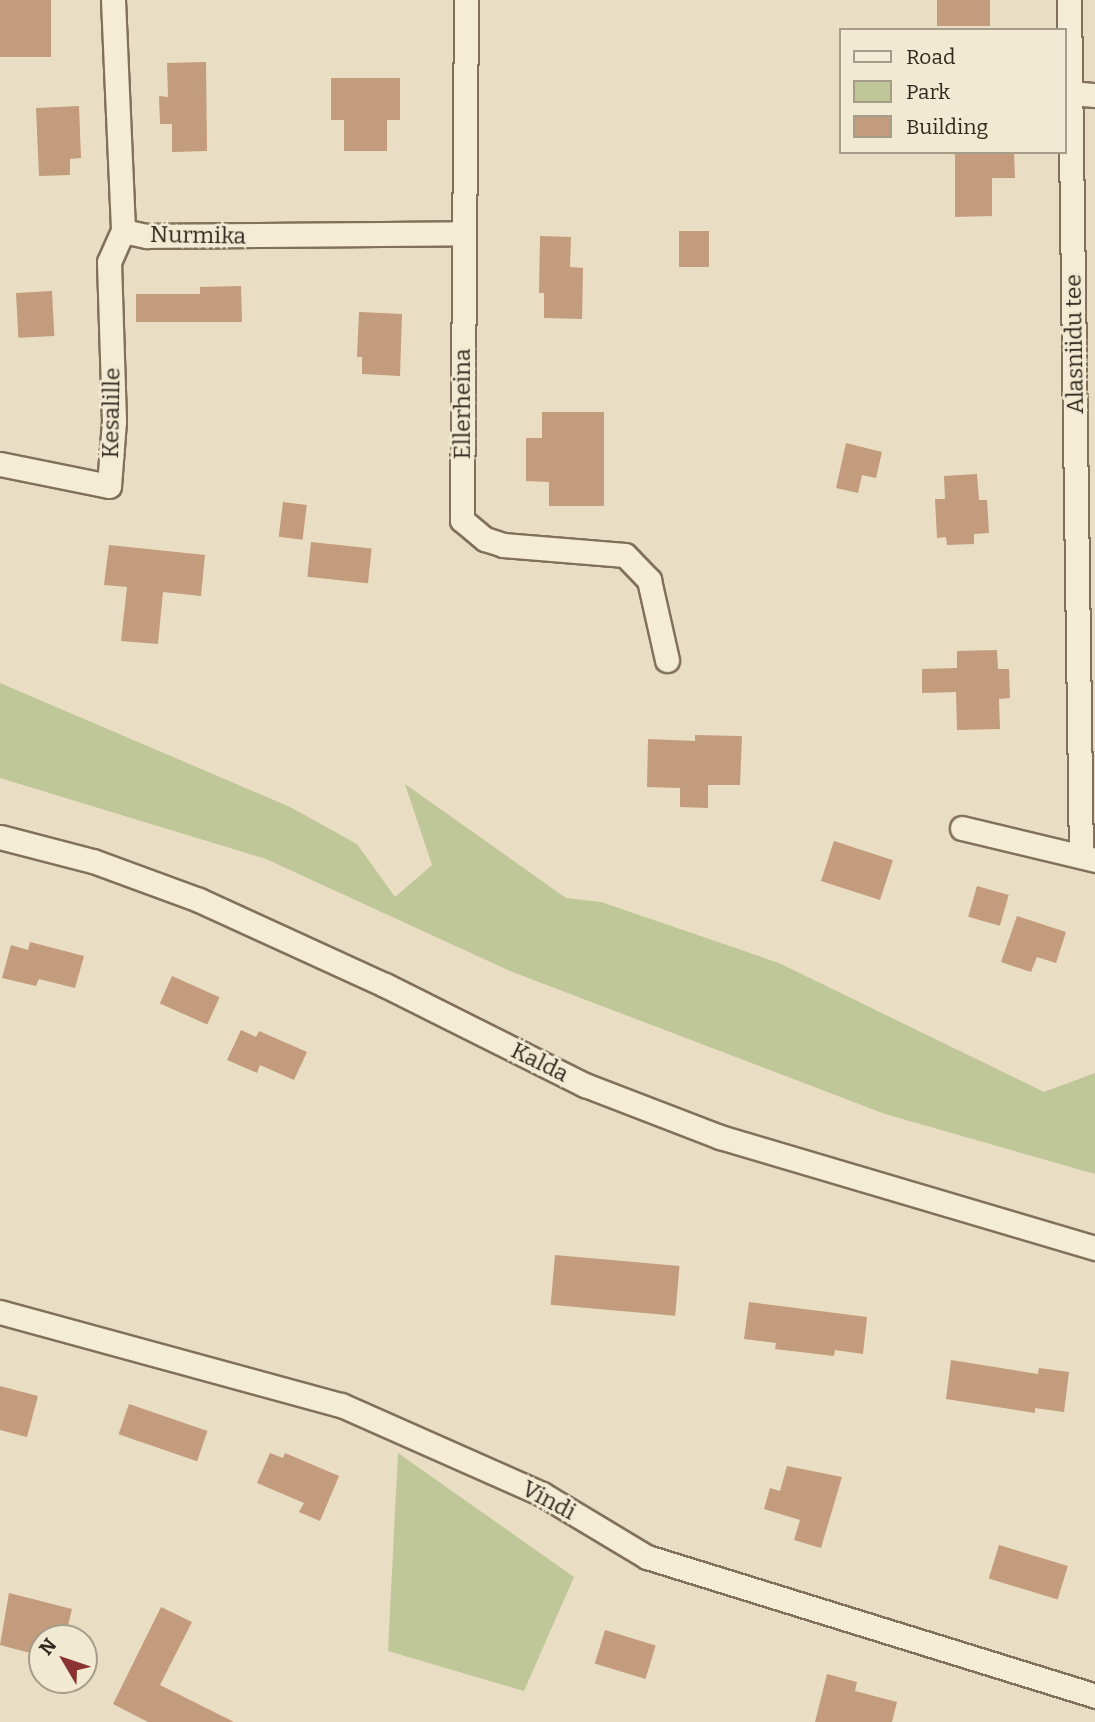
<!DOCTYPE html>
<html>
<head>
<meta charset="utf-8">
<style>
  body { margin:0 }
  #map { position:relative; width:1095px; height:1722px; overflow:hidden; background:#e9dec3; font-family:Bitter,serif }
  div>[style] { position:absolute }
  .green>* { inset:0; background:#bfc698 }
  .building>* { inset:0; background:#c39b7d; transform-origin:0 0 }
  .roads { filter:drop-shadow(2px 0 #81705c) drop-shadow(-2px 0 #81705c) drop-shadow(0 2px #81705c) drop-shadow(0 -2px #81705c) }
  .minor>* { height:23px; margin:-11.5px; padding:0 11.5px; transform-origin:11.5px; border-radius:11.5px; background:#f5ecd5 }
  span { translate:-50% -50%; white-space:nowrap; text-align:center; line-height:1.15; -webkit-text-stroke:5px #f1e9d2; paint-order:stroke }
  .street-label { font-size:23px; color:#33281e }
  .legend { position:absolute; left:839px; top:28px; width:228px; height:126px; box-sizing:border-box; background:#f1e9d2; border:2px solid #a59c8a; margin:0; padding:9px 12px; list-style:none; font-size:21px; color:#33281e }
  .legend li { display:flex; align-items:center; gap:14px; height:35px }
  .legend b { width:35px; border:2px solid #a59c8a }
  .north { position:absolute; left:28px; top:1624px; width:70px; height:70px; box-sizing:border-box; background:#f1e9d2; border:2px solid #a59c8a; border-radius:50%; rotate:309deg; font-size:19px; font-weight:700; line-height:28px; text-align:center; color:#33281e }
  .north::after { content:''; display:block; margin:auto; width:24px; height:32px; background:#8a3332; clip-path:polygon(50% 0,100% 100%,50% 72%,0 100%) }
</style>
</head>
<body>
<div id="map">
  <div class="green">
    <div style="clip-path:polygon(0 683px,290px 807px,357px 844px,395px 897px,432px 865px,405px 784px,566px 898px,601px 902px,779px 963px,1044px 1092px,1095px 1073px,1095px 1174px,885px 1114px,510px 971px,266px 859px,0 778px)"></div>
    <div style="clip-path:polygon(398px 1453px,574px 1577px,524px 1691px,388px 1651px)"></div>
  </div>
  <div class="building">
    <div style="left:0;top:0;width:51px;height:57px"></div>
    <div style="left:937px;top:0;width:53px;height:26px"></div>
    <div style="clip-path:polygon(206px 62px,207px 151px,172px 152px,172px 124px,160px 124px,159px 96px,168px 97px,167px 63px)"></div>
    <div style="clip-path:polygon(331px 78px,400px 78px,400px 120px,387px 120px,387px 151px,344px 151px,344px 120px,331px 120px)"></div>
    <div style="clip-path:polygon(79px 106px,81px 158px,70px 159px,70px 175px,39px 176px,36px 108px)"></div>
    <div style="clip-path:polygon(955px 152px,1014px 152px,1015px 178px,992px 178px,992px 216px,955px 217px)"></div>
    <div style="left:679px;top:231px;width:30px;height:36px"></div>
    <div style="clip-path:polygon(540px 236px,571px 237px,570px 267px,583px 268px,582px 319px,544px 318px,544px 293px,539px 293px)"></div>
    <div style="clip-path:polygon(241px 286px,242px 322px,136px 322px,136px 294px,200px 294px,200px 287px)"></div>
    <div style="left:52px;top:291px;width:45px;height:36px;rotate:87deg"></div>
    <div style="clip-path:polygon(359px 312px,402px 314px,400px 376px,362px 374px,362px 357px,357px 357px)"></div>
    <div style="clip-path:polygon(542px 412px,604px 412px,604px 506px,549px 506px,549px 482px,526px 481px,526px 438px,542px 438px)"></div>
    <div style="clip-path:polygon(846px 443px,882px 452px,876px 478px,862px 475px,858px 493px,836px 488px)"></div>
    <div style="clip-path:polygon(977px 474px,979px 500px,987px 500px,989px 533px,974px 534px,974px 544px,947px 545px,946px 537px,937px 538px,935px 499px,945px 499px,944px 476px)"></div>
    <div style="left:283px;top:502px;width:24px;height:35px;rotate:7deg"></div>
    <div style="left:311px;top:542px;width:61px;height:35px;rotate:6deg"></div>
    <div style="clip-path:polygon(109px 545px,205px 555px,201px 596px,163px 592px,158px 644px,121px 641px,127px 587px,104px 585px)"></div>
    <div style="clip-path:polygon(997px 650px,998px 669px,1009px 669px,1010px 698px,999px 699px,1000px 729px,957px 730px,956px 692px,922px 693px,922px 669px,957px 668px,957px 651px)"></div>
    <div style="clip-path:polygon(695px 735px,742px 736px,740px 785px,708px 785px,708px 808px,680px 807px,680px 788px,647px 787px,648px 739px,695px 741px)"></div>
    <div style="left:834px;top:841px;width:62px;height:42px;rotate:18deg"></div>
    <div style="left:977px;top:886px;width:33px;height:32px;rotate:16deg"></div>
    <div style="clip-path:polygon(1017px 916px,1066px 932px,1056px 963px,1037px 957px,1031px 972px,1001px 962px)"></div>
    <div style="clip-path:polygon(30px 942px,84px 956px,75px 988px,39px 979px,36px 986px,2px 978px,11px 945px,28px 950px)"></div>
    <div style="left:172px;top:976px;width:52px;height:30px;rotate:24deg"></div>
    <div style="clip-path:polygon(241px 1030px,256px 1037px,259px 1031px,307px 1052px,294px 1080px,260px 1065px,257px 1073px,227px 1060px)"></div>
    <div style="left:555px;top:1255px;width:125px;height:50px;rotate:5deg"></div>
    <div style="clip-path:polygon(749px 1302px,867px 1317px,863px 1354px,835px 1350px,834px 1356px,775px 1349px,776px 1343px,744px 1339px)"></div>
    <div style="clip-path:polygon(951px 1360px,1038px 1374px,1039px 1368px,1069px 1372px,1064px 1412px,1035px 1408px,1035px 1413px,946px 1399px)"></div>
    <div style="clip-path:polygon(0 1386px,38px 1396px,27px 1437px,0 1430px)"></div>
    <div style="left:129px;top:1404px;width:83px;height:32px;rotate:19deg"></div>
    <div style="clip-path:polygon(270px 1453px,283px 1458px,285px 1453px,339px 1476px,320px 1521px,299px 1512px,304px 1503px,257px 1483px)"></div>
    <div style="clip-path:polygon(787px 1466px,842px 1477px,821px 1548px,794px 1540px,800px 1520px,764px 1509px,770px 1488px,780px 1491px)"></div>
    <div style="left:999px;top:1545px;width:72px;height:35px;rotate:17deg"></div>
    <div style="clip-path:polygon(9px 1593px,72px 1609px,65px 1638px,42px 1638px,42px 1656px,0 1645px)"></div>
    <div style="clip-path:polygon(161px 1607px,192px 1622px,160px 1685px,234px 1722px,148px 1722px,113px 1704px)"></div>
    <div style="left:605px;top:1630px;width:53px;height:35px;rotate:17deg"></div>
    <div style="clip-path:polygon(827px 1674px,857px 1682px,855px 1691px,897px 1702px,892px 1722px,815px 1722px)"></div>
  </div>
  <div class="roads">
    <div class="minor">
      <div style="left:113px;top:0;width:231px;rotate:87.5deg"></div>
      <div style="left:123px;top:231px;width:25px;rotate:12deg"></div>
      <div style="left:147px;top:236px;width:315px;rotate:-0.5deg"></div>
      <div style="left:466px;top:0;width:520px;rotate:90.44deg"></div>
      <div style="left:462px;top:520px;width:30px;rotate:40deg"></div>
      <div style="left:485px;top:539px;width:19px;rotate:18deg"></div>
      <div style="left:503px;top:545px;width:122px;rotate:4.7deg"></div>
      <div style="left:625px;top:555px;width:35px;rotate:46deg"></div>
      <div style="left:649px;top:580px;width:82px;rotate:77.3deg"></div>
      <div style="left:1069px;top:0;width:856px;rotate:89.2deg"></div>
      <div style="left:1071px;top:93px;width:24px;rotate:5deg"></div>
      <div style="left:0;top:464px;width:111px;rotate:11.4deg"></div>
      <div style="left:109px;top:486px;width:65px;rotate:-85.6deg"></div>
      <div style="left:114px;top:421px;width:159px;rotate:-91.8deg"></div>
      <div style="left:109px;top:262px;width:34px;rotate:-66deg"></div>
      <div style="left:962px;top:828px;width:137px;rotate:13.5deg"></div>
      <div style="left:0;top:837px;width:96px;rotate:14.5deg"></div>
      <div style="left:93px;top:861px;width:113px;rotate:20.2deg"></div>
      <div style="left:199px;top:900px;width:205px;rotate:24.6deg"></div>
      <div style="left:385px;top:985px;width:224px;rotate:26.6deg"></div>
      <div style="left:585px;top:1085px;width:145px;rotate:21.1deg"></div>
      <div style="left:720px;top:1137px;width:391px;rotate:16.5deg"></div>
      <div style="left:0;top:1312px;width:353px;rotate:15.3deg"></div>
      <div style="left:341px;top:1405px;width:220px;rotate:23.9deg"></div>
      <div style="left:542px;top:1494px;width:122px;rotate:31deg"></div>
      <div style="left:647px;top:1557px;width:469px;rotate:17.2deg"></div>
    </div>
  </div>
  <div class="street-label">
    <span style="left:198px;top:235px;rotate:1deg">Nurmika</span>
    <span style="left:1074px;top:344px;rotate:-91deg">Alasniidu tee</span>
    <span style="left:462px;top:404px;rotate:-90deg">Ellerheina</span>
    <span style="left:111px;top:413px;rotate:-89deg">Kesalille</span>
    <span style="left:540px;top:1062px;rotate:26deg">Kalda</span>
    <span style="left:549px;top:1500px;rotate:28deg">Vindi</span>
  </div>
  <ul class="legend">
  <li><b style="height:9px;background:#f5ecd5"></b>Road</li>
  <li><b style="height:19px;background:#bfc698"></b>Park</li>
  <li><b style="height:19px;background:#c39b7d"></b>Building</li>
  </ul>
  <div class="north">N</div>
</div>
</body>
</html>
